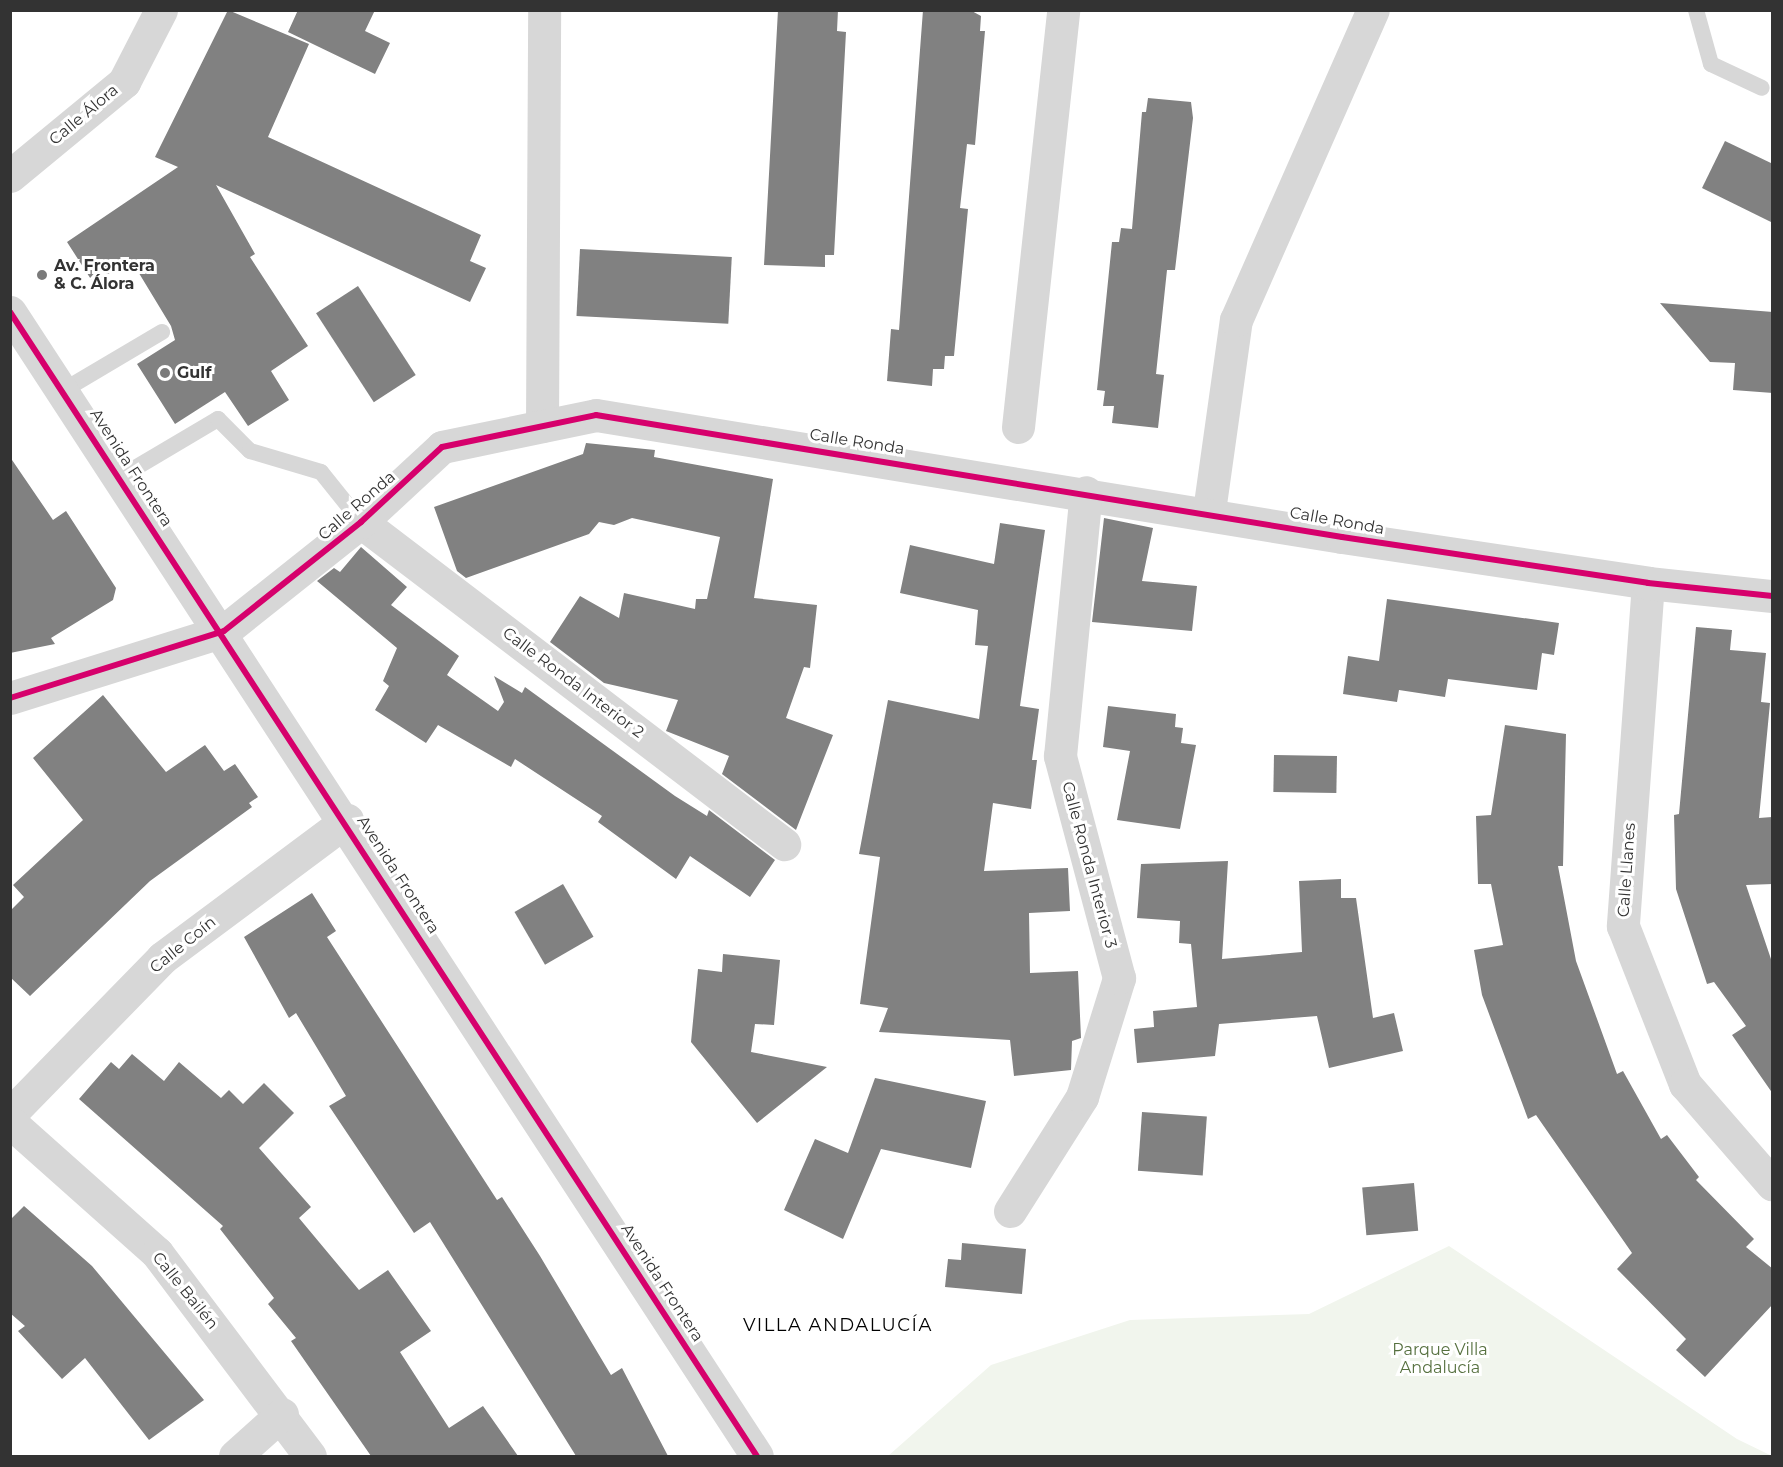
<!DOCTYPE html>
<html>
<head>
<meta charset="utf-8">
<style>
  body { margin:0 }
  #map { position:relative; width:1783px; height:1467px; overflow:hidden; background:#fff; font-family:Montserrat,sans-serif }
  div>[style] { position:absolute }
  .green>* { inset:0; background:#f1f5ed }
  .building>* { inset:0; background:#818181; transform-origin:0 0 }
  .lane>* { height:16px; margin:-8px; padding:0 8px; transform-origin:8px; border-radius:8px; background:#d7d7d7 }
  .street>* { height:33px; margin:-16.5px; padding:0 16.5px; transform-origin:16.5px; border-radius:16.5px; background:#d7d7d7 }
  .cycleway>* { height:6px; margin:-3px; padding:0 3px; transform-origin:3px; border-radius:3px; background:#d6006c }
  .dots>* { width:16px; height:16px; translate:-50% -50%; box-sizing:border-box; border:3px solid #fff; border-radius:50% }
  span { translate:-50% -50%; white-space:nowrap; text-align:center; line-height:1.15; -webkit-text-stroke:6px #fff; paint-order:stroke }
  .street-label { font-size:16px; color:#333 }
  .poi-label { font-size:16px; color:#333; font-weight:700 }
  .left { translate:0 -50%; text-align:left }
  .park-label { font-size:16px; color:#56703f }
  .neighbourhood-label { font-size:18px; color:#000; letter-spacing:1.5px }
  .frame { position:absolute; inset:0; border:12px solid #333; pointer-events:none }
</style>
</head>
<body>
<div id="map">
  <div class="green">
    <div style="clip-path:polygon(1449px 1246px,1737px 1439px,1772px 1456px,888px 1456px,991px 1365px,1130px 1320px,1309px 1314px)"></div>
  </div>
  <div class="building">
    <div style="clip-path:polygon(228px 10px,309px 44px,268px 137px,481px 235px,470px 261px,486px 268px,470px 302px,216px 185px,255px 254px,250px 257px,308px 346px,271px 371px,289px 400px,248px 426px,225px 392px,175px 424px,137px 364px,175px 340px,171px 326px,131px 260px,94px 284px,67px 242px,178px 167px,155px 157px)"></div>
    <div style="clip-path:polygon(298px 10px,375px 10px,365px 31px,390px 43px,375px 74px,288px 32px)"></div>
    <div style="clip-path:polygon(778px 10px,838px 10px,837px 31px,846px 32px,834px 255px,825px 255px,825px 267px,764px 265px)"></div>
    <div style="clip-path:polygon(923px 10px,970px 10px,981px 16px,980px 31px,985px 31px,975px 145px,967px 144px,960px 208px,968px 209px,954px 356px,945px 356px,944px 369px,933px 369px,932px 386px,887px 381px,891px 329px,899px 330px)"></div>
    <div style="clip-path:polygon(1148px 98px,1191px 102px,1193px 118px,1175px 270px,1167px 270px,1156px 374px,1164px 375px,1158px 428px,1112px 423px,1114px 406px,1103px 406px,1105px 391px,1097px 390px,1112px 242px,1119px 242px,1121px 228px,1132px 229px,1142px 112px,1146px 112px)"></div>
    <div style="clip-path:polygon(1725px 141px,1773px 164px,1773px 223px,1702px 188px)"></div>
    <div style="left:580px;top:249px;width:152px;height:67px;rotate:3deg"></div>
    <div style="left:358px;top:286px;width:106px;height:50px;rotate:57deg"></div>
    <div style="clip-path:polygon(1660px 303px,1773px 312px,1773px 393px,1733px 390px,1735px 363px,1710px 362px)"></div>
    <div style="clip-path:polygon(586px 443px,655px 450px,654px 457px,773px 479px,754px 598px,817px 605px,810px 668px,804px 667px,786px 718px,833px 735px,796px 830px,722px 774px,729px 756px,666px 731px,678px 700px,604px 683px,550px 642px,580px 596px,619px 618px,624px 593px,695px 609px,696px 599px,707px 599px,720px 537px,632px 518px,614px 525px,599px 522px,589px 534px,466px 578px,457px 571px,434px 507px,583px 454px)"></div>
    <div style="clip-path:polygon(10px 457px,53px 520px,66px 511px,116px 588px,113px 600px,51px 638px,55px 644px,10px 653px)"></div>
    <div style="clip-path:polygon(1104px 518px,1153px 528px,1142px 581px,1197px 586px,1192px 631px,1092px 622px)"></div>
    <div style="clip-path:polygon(1000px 523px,1045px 530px,1020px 706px,1039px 709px,1032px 760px,1037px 760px,1031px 809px,993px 803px,984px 871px,1068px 868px,1070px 911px,1029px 913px,1030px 973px,1078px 971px,1081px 1038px,1072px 1041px,1071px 1070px,1014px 1076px,1010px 1040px,879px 1032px,888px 1008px,860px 1004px,880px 857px,859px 854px,888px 700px,979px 719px,988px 646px,975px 645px,978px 610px,900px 593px,910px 545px,994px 564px)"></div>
    <div style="clip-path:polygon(361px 547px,407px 587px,391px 605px,459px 656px,447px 675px,498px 711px,504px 702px,494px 676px,522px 693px,525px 687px,675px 796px,707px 816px,709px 810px,775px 860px,750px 897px,690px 856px,676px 879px,598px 822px,602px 816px,515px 759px,511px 767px,438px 725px,426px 743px,375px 710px,389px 686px,383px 681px,397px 648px,317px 581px,334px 568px,340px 572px)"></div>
    <div style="clip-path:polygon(1387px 599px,1559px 623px,1554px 655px,1542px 653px,1537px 690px,1448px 679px,1445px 697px,1399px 690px,1397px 702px,1343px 694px,1348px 656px,1379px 661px)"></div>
    <div style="clip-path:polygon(1696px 627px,1732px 630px,1730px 650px,1766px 653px,1761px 702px,1770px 703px,1759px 818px,1772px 817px,1773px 884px,1746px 885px,1773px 965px,1773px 1094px,1732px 1035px,1746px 1026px,1714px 982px,1707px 984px,1676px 889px,1674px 815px,1679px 814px)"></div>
    <div style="clip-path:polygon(103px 695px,166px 772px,205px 745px,224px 771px,235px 764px,258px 797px,249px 803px,252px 807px,150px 881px,30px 996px,10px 977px,10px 911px,24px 897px,13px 885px,83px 820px,33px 758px)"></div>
    <div style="clip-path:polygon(1108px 706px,1176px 714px,1175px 727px,1183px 728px,1181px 743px,1196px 745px,1180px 829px,1117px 820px,1130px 751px,1103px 747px)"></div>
    <div style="clip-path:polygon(1505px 725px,1566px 734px,1563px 866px,1558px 866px,1576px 961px,1617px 1074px,1623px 1071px,1661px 1139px,1667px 1135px,1699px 1177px,1696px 1180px,1754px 1239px,1746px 1247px,1773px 1269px,1773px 1304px,1705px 1377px,1676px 1350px,1686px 1339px,1617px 1269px,1632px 1253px,1536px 1115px,1528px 1119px,1482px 995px,1474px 950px,1503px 945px,1491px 884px,1478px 884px,1476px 816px,1491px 815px)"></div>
    <div style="left:1274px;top:755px;width:63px;height:37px;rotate:1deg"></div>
    <div style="clip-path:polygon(1228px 861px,1222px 959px,1302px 952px,1299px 881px,1341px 879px,1341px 898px,1356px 898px,1373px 1018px,1394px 1013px,1403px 1051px,1329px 1068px,1317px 1016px,1219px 1024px,1215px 1056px,1137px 1063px,1134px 1029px,1154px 1027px,1153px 1011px,1197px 1007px,1191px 944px,1179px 943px,1180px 921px,1137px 918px,1141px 864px)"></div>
    <div style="left:563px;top:884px;width:61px;height:56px;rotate:60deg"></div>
    <div style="clip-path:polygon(312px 893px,336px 931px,327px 937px,497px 1200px,502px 1197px,540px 1256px,611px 1375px,622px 1368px,668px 1456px,576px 1456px,430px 1222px,414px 1233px,329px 1106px,346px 1096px,296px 1013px,289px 1018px,244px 937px)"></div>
    <div style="clip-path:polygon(723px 954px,780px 960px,774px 1025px,755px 1024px,751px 1052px,827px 1067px,757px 1123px,691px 1042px,698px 969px,722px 972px)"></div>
    <div style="clip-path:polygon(132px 1054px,164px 1081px,179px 1062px,221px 1098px,229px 1090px,243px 1104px,264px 1083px,294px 1113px,259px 1148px,311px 1207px,299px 1218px,359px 1290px,388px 1270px,431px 1331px,400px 1352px,449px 1428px,483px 1406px,518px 1456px,371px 1456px,291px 1341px,296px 1338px,268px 1304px,274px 1298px,220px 1229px,223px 1226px,79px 1099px,111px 1062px,119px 1069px)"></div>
    <div style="clip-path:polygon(875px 1078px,986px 1101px,971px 1168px,881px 1149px,843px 1239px,784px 1210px,815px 1139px,848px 1153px)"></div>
    <div style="left:1142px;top:1112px;width:65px;height:59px;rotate:4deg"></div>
    <div style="left:1414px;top:1183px;width:48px;height:52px;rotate:85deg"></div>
    <div style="clip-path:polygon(24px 1206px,92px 1266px,204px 1400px,149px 1440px,85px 1358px,62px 1379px,18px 1331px,25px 1326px,10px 1313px,10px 1220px)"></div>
    <div style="clip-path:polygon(962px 1243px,1026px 1249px,1022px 1294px,945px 1287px,948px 1259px,961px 1260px)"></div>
  </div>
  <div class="lane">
    <div style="left:1696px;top:10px;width:56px;rotate:74.5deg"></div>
    <div style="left:1711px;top:64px;width:56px;rotate:25.2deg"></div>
    <div style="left:64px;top:390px;width:114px;rotate:-30.6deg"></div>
    <div style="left:120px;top:477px;width:114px;rotate:-30.6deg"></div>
    <div style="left:218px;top:419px;width:45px;rotate:45deg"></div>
    <div style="left:250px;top:451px;width:74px;rotate:16.5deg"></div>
    <div style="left:321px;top:472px;width:64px;rotate:51.3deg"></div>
  </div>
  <div class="street">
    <div style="left:10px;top:176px;width:148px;rotate:-39.5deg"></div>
    <div style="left:124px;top:82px;width:81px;rotate:-62.8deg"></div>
    <div style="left:10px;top:312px;width:1366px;rotate:56.86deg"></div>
    <div style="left:542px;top:426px;width:416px;rotate:-89.7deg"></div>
    <div style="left:1018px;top:427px;width:419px;rotate:-83.8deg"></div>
    <div style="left:1209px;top:511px;width:193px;rotate:-82deg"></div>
    <div style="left:1236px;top:320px;width:339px;rotate:-66.2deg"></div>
    <div style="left:361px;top:522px;width:532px;rotate:37.28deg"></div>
    <div style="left:1648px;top:583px;width:344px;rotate:94.2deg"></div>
    <div style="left:1623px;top:926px;width:170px;rotate:68.6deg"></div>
    <div style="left:1685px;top:1084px;width:133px;rotate:49deg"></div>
    <div style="left:10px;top:698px;width:224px;rotate:-17.4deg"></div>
    <div style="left:224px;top:631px;width:175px;rotate:-38.5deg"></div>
    <div style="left:361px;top:522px;width:110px;rotate:-42.8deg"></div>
    <div style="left:442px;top:447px;width:157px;rotate:-11.7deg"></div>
    <div style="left:596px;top:415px;width:756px;rotate:9.29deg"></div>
    <div style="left:1342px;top:537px;width:309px;rotate:8.5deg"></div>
    <div style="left:1648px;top:583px;width:125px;rotate:6deg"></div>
    <div style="left:10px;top:1114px;width:218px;rotate:-45.7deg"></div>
    <div style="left:162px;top:958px;width:231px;rotate:-36.7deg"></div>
    <div style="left:10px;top:1122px;width:197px;rotate:41.7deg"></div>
    <div style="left:157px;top:1253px;width:254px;rotate:53deg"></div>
    <div style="left:1010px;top:1211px;width:135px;rotate:-57.7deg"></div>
    <div style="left:1082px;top:1097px;width:125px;rotate:-72.7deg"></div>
    <div style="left:1119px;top:978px;width:230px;rotate:-104.9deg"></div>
    <div style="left:1060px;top:756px;width:265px;rotate:-84.4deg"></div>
    <div style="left:235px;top:1456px;width:63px;rotate:-41.8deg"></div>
  </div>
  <div class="cycleway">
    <div style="left:10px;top:312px;width:1366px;rotate:56.86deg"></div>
    <div style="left:10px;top:698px;width:224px;rotate:-17.4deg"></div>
    <div style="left:224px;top:631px;width:175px;rotate:-38.5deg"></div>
    <div style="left:361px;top:522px;width:110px;rotate:-42.8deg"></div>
    <div style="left:442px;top:447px;width:157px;rotate:-11.7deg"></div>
    <div style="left:596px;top:415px;width:756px;rotate:9.29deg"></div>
    <div style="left:1342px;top:537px;width:309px;rotate:8.5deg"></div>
    <div style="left:1648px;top:583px;width:125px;rotate:6deg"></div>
  </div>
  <div class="dots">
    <div style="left:42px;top:275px;background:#7a7a7a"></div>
    <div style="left:165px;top:373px;background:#7a7a7a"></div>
  </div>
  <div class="street-label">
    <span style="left:84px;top:115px;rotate:-40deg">Calle Álora</span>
    <span style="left:857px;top:442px;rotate:9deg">Calle Ronda</span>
    <span style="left:131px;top:468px;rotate:57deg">Avenida Frontera</span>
    <span style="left:357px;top:506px;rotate:-41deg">Calle Ronda</span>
    <span style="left:1337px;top:521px;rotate:10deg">Calle Ronda</span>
    <span style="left:573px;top:683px;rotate:37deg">Calle Ronda Interior 2</span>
    <span style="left:1089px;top:865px;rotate:75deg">Calle Ronda Interior 3</span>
    <span style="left:1627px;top:870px;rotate:-86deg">Calle Llanes</span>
    <span style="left:398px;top:875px;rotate:57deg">Avenida Frontera</span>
    <span style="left:183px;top:945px;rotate:-39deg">Calle Coín</span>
    <span style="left:662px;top:1283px;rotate:57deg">Avenida Frontera</span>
    <span style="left:185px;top:1291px;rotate:51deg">Calle Bailén</span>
  </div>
  <div class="poi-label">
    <span class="left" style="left:54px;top:275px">Av. Frontera<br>&amp; C. Álora</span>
    <span class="left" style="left:177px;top:373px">Gulf</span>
  </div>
  <div class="park-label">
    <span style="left:1440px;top:1359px">Parque Villa<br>Andalucía</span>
  </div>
  <div class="neighbourhood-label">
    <span style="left:838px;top:1325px">VILLA ANDALUCÍA</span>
  </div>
  <div class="frame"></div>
</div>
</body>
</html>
